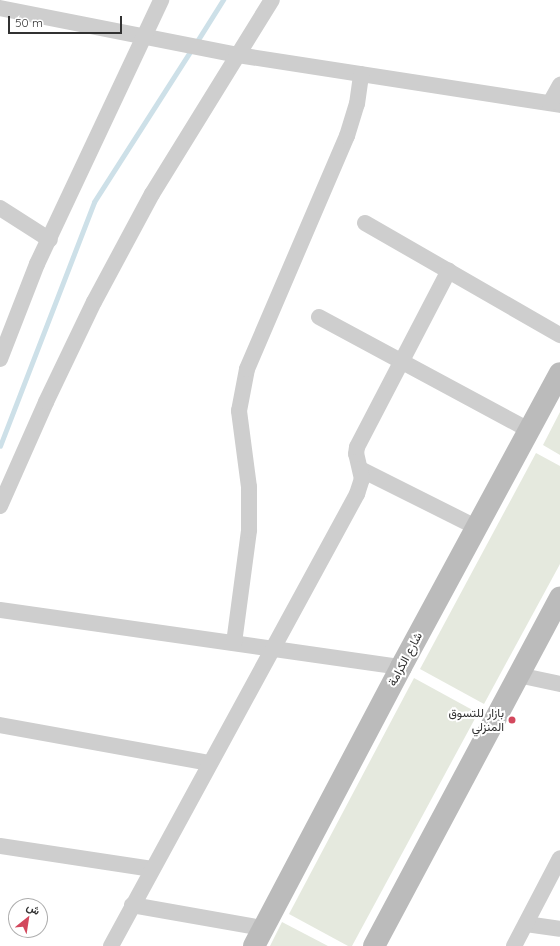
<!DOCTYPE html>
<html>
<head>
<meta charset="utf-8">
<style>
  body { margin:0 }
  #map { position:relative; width:560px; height:946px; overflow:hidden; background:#fff; font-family:Quicksand,Vazirmatn,sans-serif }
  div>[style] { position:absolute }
  .green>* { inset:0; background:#e5e9de }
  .stream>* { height:4.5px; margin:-2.25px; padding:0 2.25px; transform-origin:2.25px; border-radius:2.25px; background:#cde0e8 }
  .street>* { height:16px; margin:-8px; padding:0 8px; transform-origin:8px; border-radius:8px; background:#cecece }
  .secondary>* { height:22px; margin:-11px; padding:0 11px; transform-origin:11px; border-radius:11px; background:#bbb }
  .dots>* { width:11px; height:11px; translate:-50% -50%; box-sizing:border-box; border:2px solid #fff; border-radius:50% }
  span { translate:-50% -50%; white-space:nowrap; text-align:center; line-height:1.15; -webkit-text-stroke:4px #fff; paint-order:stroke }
  .street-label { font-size:12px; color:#313131 }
  .poi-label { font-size:12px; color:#313131 }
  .right { translate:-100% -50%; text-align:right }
  .north { position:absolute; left:8px; top:898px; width:40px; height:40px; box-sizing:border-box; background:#fff; border:1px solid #adadad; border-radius:50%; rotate:30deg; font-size:11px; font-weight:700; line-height:16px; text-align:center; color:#313131 }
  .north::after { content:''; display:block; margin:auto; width:14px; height:18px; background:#d3485d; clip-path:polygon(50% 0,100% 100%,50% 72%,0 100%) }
  .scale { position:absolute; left:8px; top:16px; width:114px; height:18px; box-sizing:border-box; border:2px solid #313131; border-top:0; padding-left:5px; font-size:12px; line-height:14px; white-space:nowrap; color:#313131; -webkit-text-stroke:3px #fff; paint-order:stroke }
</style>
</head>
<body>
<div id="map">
  <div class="green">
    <div style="clip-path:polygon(560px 412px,560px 455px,543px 445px)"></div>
    <div style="clip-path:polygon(536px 453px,560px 466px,560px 564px,484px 704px,420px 669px)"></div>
    <div style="clip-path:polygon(414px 678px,478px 713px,352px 946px,348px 946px,289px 914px)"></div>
    <div style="clip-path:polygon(282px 922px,328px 946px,270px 946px)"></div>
  </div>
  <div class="stream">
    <div style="left:196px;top:43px;width:51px;rotate:-57.9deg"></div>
    <div style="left:0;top:446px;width:261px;rotate:-68.9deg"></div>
    <div style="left:94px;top:202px;width:182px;rotate:-57.4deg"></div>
  </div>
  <div class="street">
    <div style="left:0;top:8px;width:243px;rotate:11.2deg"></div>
    <div style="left:238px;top:55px;width:326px;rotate:8.8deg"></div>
    <div style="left:550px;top:103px;width:21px;rotate:-61deg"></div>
    <div style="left:0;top:208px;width:59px;rotate:32.6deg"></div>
    <div style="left:365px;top:223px;width:225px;rotate:29.9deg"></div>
    <div style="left:319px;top:317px;width:238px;rotate:28.3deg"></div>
    <div style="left:0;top:359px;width:102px;rotate:-68.7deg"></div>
    <div style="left:37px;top:264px;width:292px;rotate:-64.8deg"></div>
    <div style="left:362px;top:470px;width:127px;rotate:26.6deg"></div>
    <div style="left:0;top:506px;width:114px;rotate:-66.1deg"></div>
    <div style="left:46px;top:402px;width:111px;rotate:-64.4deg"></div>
    <div style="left:94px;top:302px;width:123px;rotate:-61.8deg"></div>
    <div style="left:152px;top:194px;width:228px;rotate:-58.3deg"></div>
    <div style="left:0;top:610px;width:405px;rotate:8.1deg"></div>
    <div style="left:234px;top:643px;width:114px;rotate:-82.4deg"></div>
    <div style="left:249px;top:530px;width:43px;rotate:-90deg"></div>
    <div style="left:249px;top:487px;width:77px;rotate:-97.5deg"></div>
    <div style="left:239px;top:411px;width:43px;rotate:-79.2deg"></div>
    <div style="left:247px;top:369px;width:254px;rotate:-66.8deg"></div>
    <div style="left:347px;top:136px;width:34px;rotate:-73deg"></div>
    <div style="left:357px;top:104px;width:30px;rotate:-82deg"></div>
    <div style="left:518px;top:675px;width:43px;rotate:12.1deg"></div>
    <div style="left:0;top:725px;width:212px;rotate:10.3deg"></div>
    <div style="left:0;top:846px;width:154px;rotate:8.6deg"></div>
    <div style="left:132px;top:905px;width:133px;rotate:10deg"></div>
    <div style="left:526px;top:924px;width:34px;rotate:8deg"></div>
    <div style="left:111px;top:946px;width:515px;rotate:-61.44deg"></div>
    <div style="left:357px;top:494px;width:16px;rotate:-72deg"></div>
    <div style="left:362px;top:479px;width:26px;rotate:-103deg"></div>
    <div style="left:356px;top:454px;width:7px;rotate:-82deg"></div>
    <div style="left:357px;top:447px;width:199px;rotate:-62.5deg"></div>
    <div style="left:514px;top:946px;width:99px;rotate:-62.4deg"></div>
  </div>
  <div class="secondary">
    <div style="left:254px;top:946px;width:315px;rotate:-62.2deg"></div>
    <div style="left:401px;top:667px;width:334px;rotate:-61.6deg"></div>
    <div style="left:374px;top:946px;width:395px;rotate:-61.9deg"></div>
  </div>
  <div class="dots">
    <div style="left:512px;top:720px;background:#d3485d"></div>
  </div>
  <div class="street-label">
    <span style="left:405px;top:659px;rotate:-62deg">شارع الكرامة</span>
  </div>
  <div class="poi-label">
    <span class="right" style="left:504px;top:720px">بازار للتسوق<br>المنزلي</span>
  </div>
  <div class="north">ش</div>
  <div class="scale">50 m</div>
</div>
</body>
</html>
